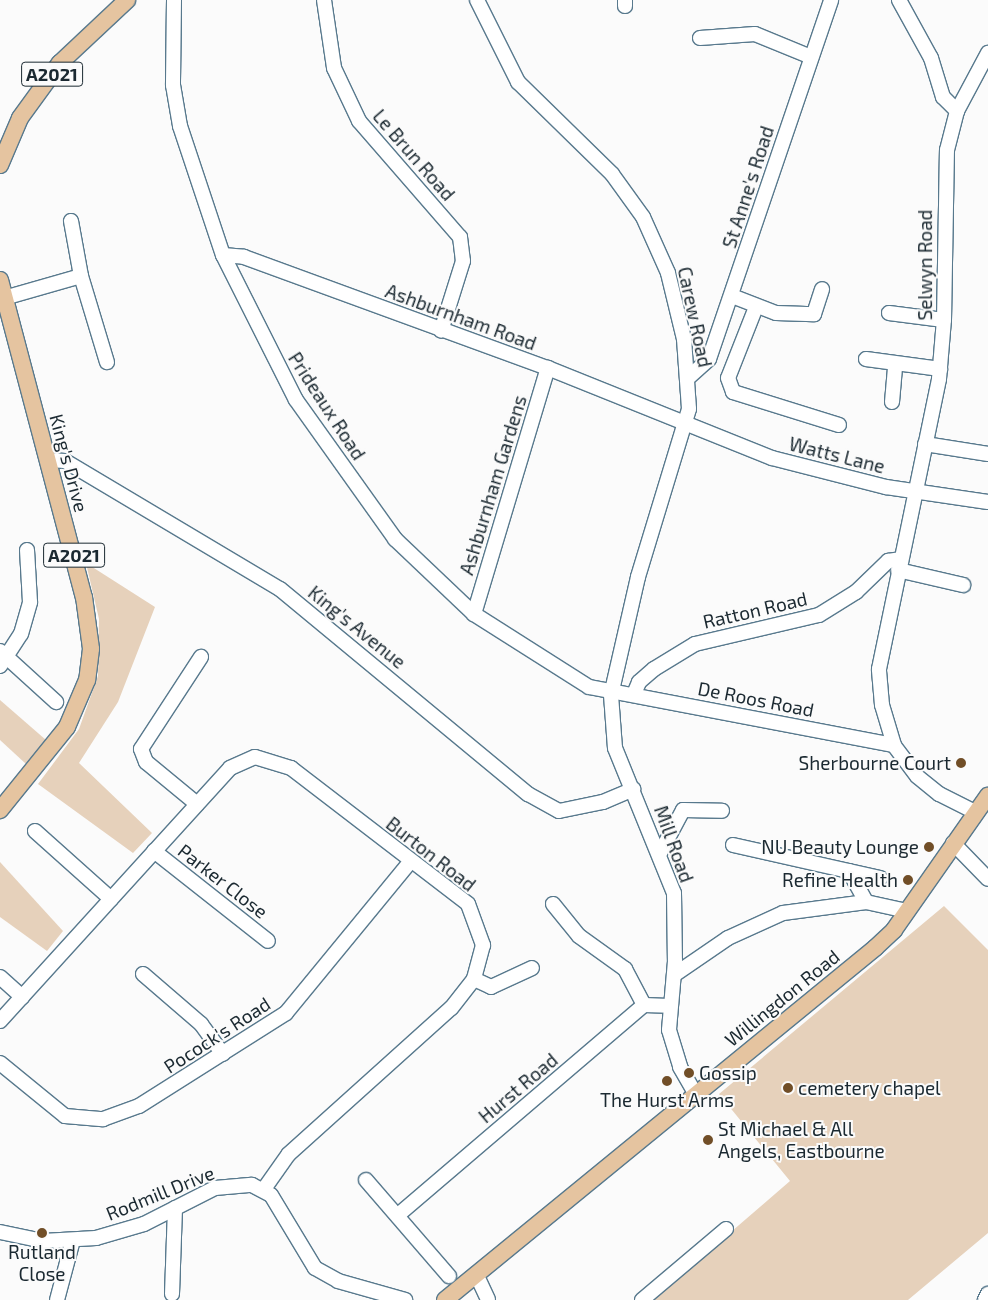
<!DOCTYPE html>
<html>
<head>
<meta charset="utf-8">
<style>
  body { margin:0 }
  #map { position:relative; width:988px; height:1300px; overflow:hidden; background:#fbfbfb; font-family:"Exo 2",sans-serif }
  div>[style] { position:absolute }
  .green>* { inset:0; background:#e6d1bb }
  .roads { filter:drop-shadow(1px 0 #58798d) drop-shadow(-1px 0 #58798d) drop-shadow(0 1px #58798d) drop-shadow(0 -1px #58798d) }
  .minor>* { height:14px; margin:-7px; padding:0 7px; transform-origin:7px; border-radius:7px; background:#fff }
  .major>* { height:16px; margin:-8px; padding:0 8px; transform-origin:8px; border-radius:8px; background:#e5c4a0 }
  .dots>* { width:14px; height:14px; translate:-50% -50%; box-sizing:border-box; border:2px solid #fbfbfb; border-radius:50% }
  span { translate:-50% -50%; white-space:nowrap; text-align:center; line-height:1.15; -webkit-text-stroke:4px #fbfbfb; paint-order:stroke }
  .shield-label span { padding:1px 4px; background:#fbfbfb; border:1px solid; border-radius:4px; -webkit-text-stroke-width:0 }
  .shield-label { font-size:18px; color:#1b2931; font-weight:700 }
  .street-label { font-size:19px; color:#1b2931 }
  .poi-label { font-size:19px; color:#1b2931 }
  .right { translate:-100% -50%; text-align:right }
  .left { translate:0 -50%; text-align:left }
</style>
</head>
<body>
<div id="map">
  <div class="green">
    <div style="clip-path:polygon(86px 563px,155px 607px,118px 702px,79px 763px,152px 833px,133px 853px,38px 784px,79px 729px,98px 676px,99px 619px)"></div>
    <div style="clip-path:polygon(0 700px,46px 740px,26px 764px,0 740px)"></div>
    <div style="clip-path:polygon(0 862px,63px 931px,47px 951px,0 917px)"></div>
    <div style="clip-path:polygon(944px 906px,988px 950px,988px 1233px,908px 1300px,652px 1300px,790px 1181px,719px 1094px)"></div>
  </div>
  <div class="roads">
    <div class="minor">
      <div style="left:174px;top:0;width:85px;rotate:90.7deg"></div>
      <div style="left:173px;top:85px;width:42px;rotate:80.3deg"></div>
      <div style="left:180px;top:126px;width:136px;rotate:71.6deg"></div>
      <div style="left:223px;top:255px;width:162px;rotate:63.3deg"></div>
      <div style="left:296px;top:400px;width:171px;rotate:54.5deg"></div>
      <div style="left:395px;top:539px;width:109px;rotate:43.5deg"></div>
      <div style="left:474px;top:614px;width:136px;rotate:32.4deg"></div>
      <div style="left:589px;top:687px;width:310px;rotate:10.8deg"></div>
      <div style="left:324px;top:0;width:69px;rotate:81.6deg"></div>
      <div style="left:334px;top:68px;width:59px;rotate:64.7deg"></div>
      <div style="left:359px;top:121px;width:154px;rotate:49deg"></div>
      <div style="left:460px;top:237px;width:24px;rotate:83deg"></div>
      <div style="left:463px;top:261px;width:73px;rotate:107.4deg"></div>
      <div style="left:477px;top:0;width:92px;rotate:63.4deg"></div>
      <div style="left:518px;top:82px;width:132px;rotate:44.4deg"></div>
      <div style="left:612px;top:174px;width:53px;rotate:54.2deg"></div>
      <div style="left:643px;top:217px;width:61px;rotate:65.9deg"></div>
      <div style="left:668px;top:273px;width:68px;rotate:76.4deg"></div>
      <div style="left:684px;top:339px;width:70px;rotate:85.9deg"></div>
      <div style="left:689px;top:409px;width:176px;rotate:106.9deg"></div>
      <div style="left:638px;top:577px;width:121px;rotate:102.9deg"></div>
      <div style="left:611px;top:695px;width:53px;rotate:85.7deg"></div>
      <div style="left:615px;top:748px;width:157px;rotate:67.9deg"></div>
      <div style="left:674px;top:893px;width:68px;rotate:89.2deg"></div>
      <div style="left:675px;top:961px;width:69px;rotate:95deg"></div>
      <div style="left:669px;top:1030px;width:39px;rotate:73deg"></div>
      <div style="left:680px;top:1067px;width:32px;rotate:60deg"></div>
      <div style="left:625px;top:0;width:6px;rotate:90deg"></div>
      <div style="left:899px;top:0;width:66px;rotate:61.1deg"></div>
      <div style="left:931px;top:58px;width:41px;rotate:72.9deg"></div>
      <div style="left:943px;top:97px;width:20px;rotate:45deg"></div>
      <div style="left:700px;top:38px;width:55px;rotate:-4.2deg"></div>
      <div style="left:755px;top:34px;width:61px;rotate:22.3deg"></div>
      <div style="left:71px;top:221px;width:56px;rotate:79.7deg"></div>
      <div style="left:81px;top:276px;width:90px;rotate:73.2deg"></div>
      <div style="left:223px;top:255px;width:21px;rotate:5deg"></div>
      <div style="left:244px;top:257px;width:324px;rotate:20.1deg"></div>
      <div style="left:548px;top:368px;width:241px;rotate:21.9deg"></div>
      <div style="left:772px;top:458px;width:118px;rotate:14.3deg"></div>
      <div style="left:886px;top:487px;width:103px;rotate:8.4deg"></div>
      <div style="left:732px;top:296px;width:47px;rotate:21.1deg"></div>
      <div style="left:776px;top:313px;width:38px;rotate:2deg"></div>
      <div style="left:814px;top:314px;width:26px;rotate:-72deg"></div>
      <div style="left:4px;top:298px;width:80px;rotate:-15.9deg"></div>
      <div style="left:756px;top:307px;width:76px;rotate:111.5deg"></div>
      <div style="left:728px;top:378px;width:15px;rotate:70deg"></div>
      <div style="left:733px;top:392px;width:111px;rotate:17.3deg"></div>
      <div style="left:889px;top:313px;width:55px;rotate:7.3deg"></div>
      <div style="left:866px;top:359px;width:75px;rotate:7.7deg"></div>
      <div style="left:689px;top:377px;width:27px;rotate:-42deg"></div>
      <div style="left:709px;top:359px;width:379px;rotate:-71.2deg"></div>
      <div style="left:892px;top:402px;width:38px;rotate:-85deg"></div>
      <div style="left:925px;top:444px;width:64px;rotate:9deg"></div>
      <div style="left:48px;top:460px;width:17px;rotate:3deg"></div>
      <div style="left:65px;top:461px;width:250px;rotate:30.8deg"></div>
      <div style="left:280px;top:589px;width:322px;rotate:39.6deg"></div>
      <div style="left:528px;top:794px;width:35px;rotate:29deg"></div>
      <div style="left:559px;top:811px;width:45px;rotate:-11.6deg"></div>
      <div style="left:603px;top:802px;width:33px;rotate:-23deg"></div>
      <div style="left:898px;top:570px;width:67px;rotate:13deg"></div>
      <div style="left:474px;top:614px;width:257px;rotate:-73.3deg"></div>
      <div style="left:0;top:651px;width:76px;rotate:42.3deg"></div>
      <div style="left:0;top:666px;width:38px;rotate:-57deg"></div>
      <div style="left:21px;top:634px;width:33px;rotate:-74deg"></div>
      <div style="left:30px;top:602px;width:52px;rotate:-93.3deg"></div>
      <div style="left:634px;top:694px;width:13px;rotate:-67deg"></div>
      <div style="left:639px;top:682px;width:20px;rotate:-41deg"></div>
      <div style="left:654px;top:669px;width:48px;rotate:-31.4deg"></div>
      <div style="left:695px;top:644px;width:127px;rotate:-13.2deg"></div>
      <div style="left:819px;top:615px;width:44px;rotate:-31.9deg"></div>
      <div style="left:856px;top:592px;width:45px;rotate:-44.1deg"></div>
      <div style="left:888px;top:561px;width:12px;rotate:-9deg"></div>
      <div style="left:197px;top:804px;width:66px;rotate:-140.5deg"></div>
      <div style="left:146px;top:762px;width:14px;rotate:-111deg"></div>
      <div style="left:141px;top:749px;width:110px;rotate:-56.9deg"></div>
      <div style="left:975px;top:812px;width:40px;rotate:-153.4deg"></div>
      <div style="left:939px;top:794px;width:28px;rotate:-141deg"></div>
      <div style="left:917px;top:776px;width:39px;rotate:-127deg"></div>
      <div style="left:894px;top:745px;width:42px;rotate:-106.7deg"></div>
      <div style="left:882px;top:705px;width:36px;rotate:-95deg"></div>
      <div style="left:879px;top:669px;width:296px;rotate:-78.3deg"></div>
      <div style="left:939px;top:379px;width:59px;rotate:-85.2deg"></div>
      <div style="left:944px;top:320px;width:170px;rotate:-89deg"></div>
      <div style="left:947px;top:150px;width:40px;rotate:-75.6deg"></div>
      <div style="left:957px;top:111px;width:66px;rotate:-61.9deg"></div>
      <div style="left:35px;top:831px;width:102px;rotate:41.8deg"></div>
      <div style="left:953px;top:843px;width:50px;rotate:45.8deg"></div>
      <div style="left:733px;top:845px;width:151px;rotate:12.7deg"></div>
      <div style="left:154px;top:851px;width:145px;rotate:38.3deg"></div>
      <div style="left:659px;top:855px;width:51px;rotate:-61.9deg"></div>
      <div style="left:683px;top:810px;width:39px;rotate:1deg"></div>
      <div style="left:849px;top:871px;width:35px;rotate:61deg"></div>
      <div style="left:553px;top:904px;width:41px;rotate:50.9deg"></div>
      <div style="left:579px;top:936px;width:57px;rotate:35.7deg"></div>
      <div style="left:625px;top:969px;width:41px;rotate:62.2deg"></div>
      <div style="left:143px;top:974px;width:77px;rotate:40.8deg"></div>
      <div style="left:201px;top:1024px;width:37px;rotate:54deg"></div>
      <div style="left:674px;top:975px;width:65px;rotate:-34.4deg"></div>
      <div style="left:728px;top:938px;width:60px;rotate:-24.4deg"></div>
      <div style="left:783px;top:913px;width:84px;rotate:-7.5deg"></div>
      <div style="left:866px;top:902px;width:42px;rotate:12.4deg"></div>
      <div style="left:0;top:977px;width:30px;rotate:42deg"></div>
      <div style="left:474px;top:979px;width:19px;rotate:25deg"></div>
      <div style="left:491px;top:987px;width:45px;rotate:-24.9deg"></div>
      <div style="left:0;top:1021px;width:342px;rotate:-47.7deg"></div>
      <div style="left:230px;top:768px;width:27px;rotate:-24deg"></div>
      <div style="left:255px;top:757px;width:38px;rotate:17deg"></div>
      <div style="left:291px;top:768px;width:223px;rotate:37.5deg"></div>
      <div style="left:468px;top:904px;width:44px;rotate:69.9deg"></div>
      <div style="left:483px;top:945px;width:35px;rotate:105deg"></div>
      <div style="left:474px;top:979px;width:37px;rotate:128deg"></div>
      <div style="left:451px;top:1008px;width:219px;rotate:138deg"></div>
      <div style="left:288px;top:1155px;width:42px;rotate:125.2deg"></div>
      <div style="left:0;top:1063px;width:84px;rotate:39.2deg"></div>
      <div style="left:65px;top:1116px;width:38px;rotate:5deg"></div>
      <div style="left:103px;top:1119px;width:38px;rotate:-20deg"></div>
      <div style="left:139px;top:1106px;width:174px;rotate:-32.3deg"></div>
      <div style="left:286px;top:1013px;width:195px;rotate:-50.6deg"></div>
      <div style="left:366px;top:1180px;width:127px;rotate:49.2deg"></div>
      <div style="left:398px;top:1215px;width:323px;rotate:-40.5deg"></div>
      <div style="left:644px;top:1005px;width:25px;rotate:2deg"></div>
      <div style="left:0;top:1232px;width:44px;rotate:11.8deg"></div>
      <div style="left:43px;top:1241px;width:53px;rotate:-3.2deg"></div>
      <div style="left:96px;top:1238px;width:50px;rotate:-16.3deg"></div>
      <div style="left:144px;top:1224px;width:80px;rotate:-26.9deg"></div>
      <div style="left:215px;top:1188px;width:37px;rotate:-5deg"></div>
      <div style="left:252px;top:1185px;width:21px;rotate:28deg"></div>
      <div style="left:271px;top:1195px;width:85px;rotate:58.9deg"></div>
      <div style="left:315px;top:1268px;width:26px;rotate:29deg"></div>
      <div style="left:338px;top:1281px;width:70px;rotate:15.8deg"></div>
      <div style="left:477px;top:1276px;width:26px;rotate:65deg"></div>
      <div style="left:172px;top:1294px;width:86px;rotate:-88deg"></div>
      <div style="left:57px;top:1300px;width:62px;rotate:-75.1deg"></div>
      <div style="left:642px;top:1300px;width:110px;rotate:-40.2deg"></div>
      <div style="left:985px;top:1300px;width:7px;rotate:-63deg"></div>
    </div>
    <div class="major">
      <div style="left:0;top:165px;width:51px;rotate:-66.9deg"></div>
      <div style="left:20px;top:118px;width:68px;rotate:-54deg"></div>
      <div style="left:60px;top:63px;width:92px;rotate:-43.2deg"></div>
      <div style="left:0;top:280px;width:328px;rotate:75.2deg"></div>
      <div style="left:84px;top:597px;width:52px;rotate:82.3deg"></div>
      <div style="left:91px;top:649px;width:31px;rotate:97deg"></div>
      <div style="left:87px;top:680px;width:51px;rotate:113.1deg"></div>
      <div style="left:67px;top:727px;width:107px;rotate:128.9deg"></div>
      <div style="left:445px;top:1300px;width:556px;rotate:-39.3deg"></div>
      <div style="left:875px;top:948px;width:26px;rotate:-43deg"></div>
      <div style="left:894px;top:930px;width:164px;rotate:-55deg"></div>
    </div>
  </div>
  <div class="dots">
    <div style="left:961px;top:763px;background:#714e27"></div>
    <div style="left:929px;top:847px;background:#714e27"></div>
    <div style="left:908px;top:880px;background:#714e27"></div>
    <div style="left:689px;top:1073px;background:#714e27"></div>
    <div style="left:667px;top:1081px;background:#714e27"></div>
    <div style="left:788px;top:1088px;background:#714e27"></div>
    <div style="left:708px;top:1140px;background:#714e27"></div>
    <div style="left:42px;top:1233px;background:#714e27"></div>
  </div>
  <div class="shield-label">
    <span style="left:52px;top:74px">A2021</span>
    <span style="left:74px;top:555px">A2021</span>
  </div>
  <div class="street-label">
    <span style="left:414px;top:155px;rotate:49deg">Le Brun Road</span>
    <span style="left:748px;top:187px;rotate:-72deg">St Anne's Road</span>
    <span style="left:925px;top:265px;rotate:-90deg">Selwyn Road</span>
    <span style="left:461px;top:317px;rotate:20deg">Ashburnham Road</span>
    <span style="left:695px;top:317px;rotate:78deg">Carew Road</span>
    <span style="left:327px;top:406px;rotate:57deg">Prideaux Road</span>
    <span style="left:837px;top:455px;rotate:14deg">Watts Lane</span>
    <span style="left:69px;top:463px;rotate:75deg">King's Drive</span>
    <span style="left:493px;top:485px;rotate:-73deg">Ashburnham Gardens</span>
    <span style="left:755px;top:610px;rotate:-13deg">Ratton Road</span>
    <span style="left:357px;top:627px;rotate:39deg">King's Avenue</span>
    <span style="left:756px;top:699px;rotate:11deg">De Roos Road</span>
    <span style="left:674px;top:844px;rotate:70deg">Mill Road</span>
    <span style="left:431px;top:854px;rotate:38deg">Burton Road</span>
    <span style="left:223px;top:881px;rotate:38deg">Parker Close</span>
    <span style="left:782px;top:998px;rotate:-39deg">Willingdon Road</span>
    <span style="left:217px;top:1035px;rotate:-33deg">Pocock's Road</span>
    <span style="left:518px;top:1088px;rotate:-40deg">Hurst Road</span>
    <span style="left:160px;top:1193px;rotate:-22deg">Rodmill Drive</span>
  </div>
  <div class="poi-label">
    <span class="right" style="left:951px;top:763px">Sherbourne Court</span>
    <span class="right" style="left:919px;top:847px">NU Beauty Lounge</span>
    <span class="right" style="left:898px;top:880px">Refine Health</span>
    <span class="left" style="left:699px;top:1073px">Gossip</span>
    <span class="left" style="left:798px;top:1088px">cemetery chapel</span>
    <span style="left:667px;top:1100px">The Hurst Arms</span>
    <span class="left" style="left:718px;top:1140px">St Michael &amp; All<br>Angels, Eastbourne</span>
    <span style="left:42px;top:1263px">Rutland<br>Close</span>
  </div>
</div>
</body>
</html>
